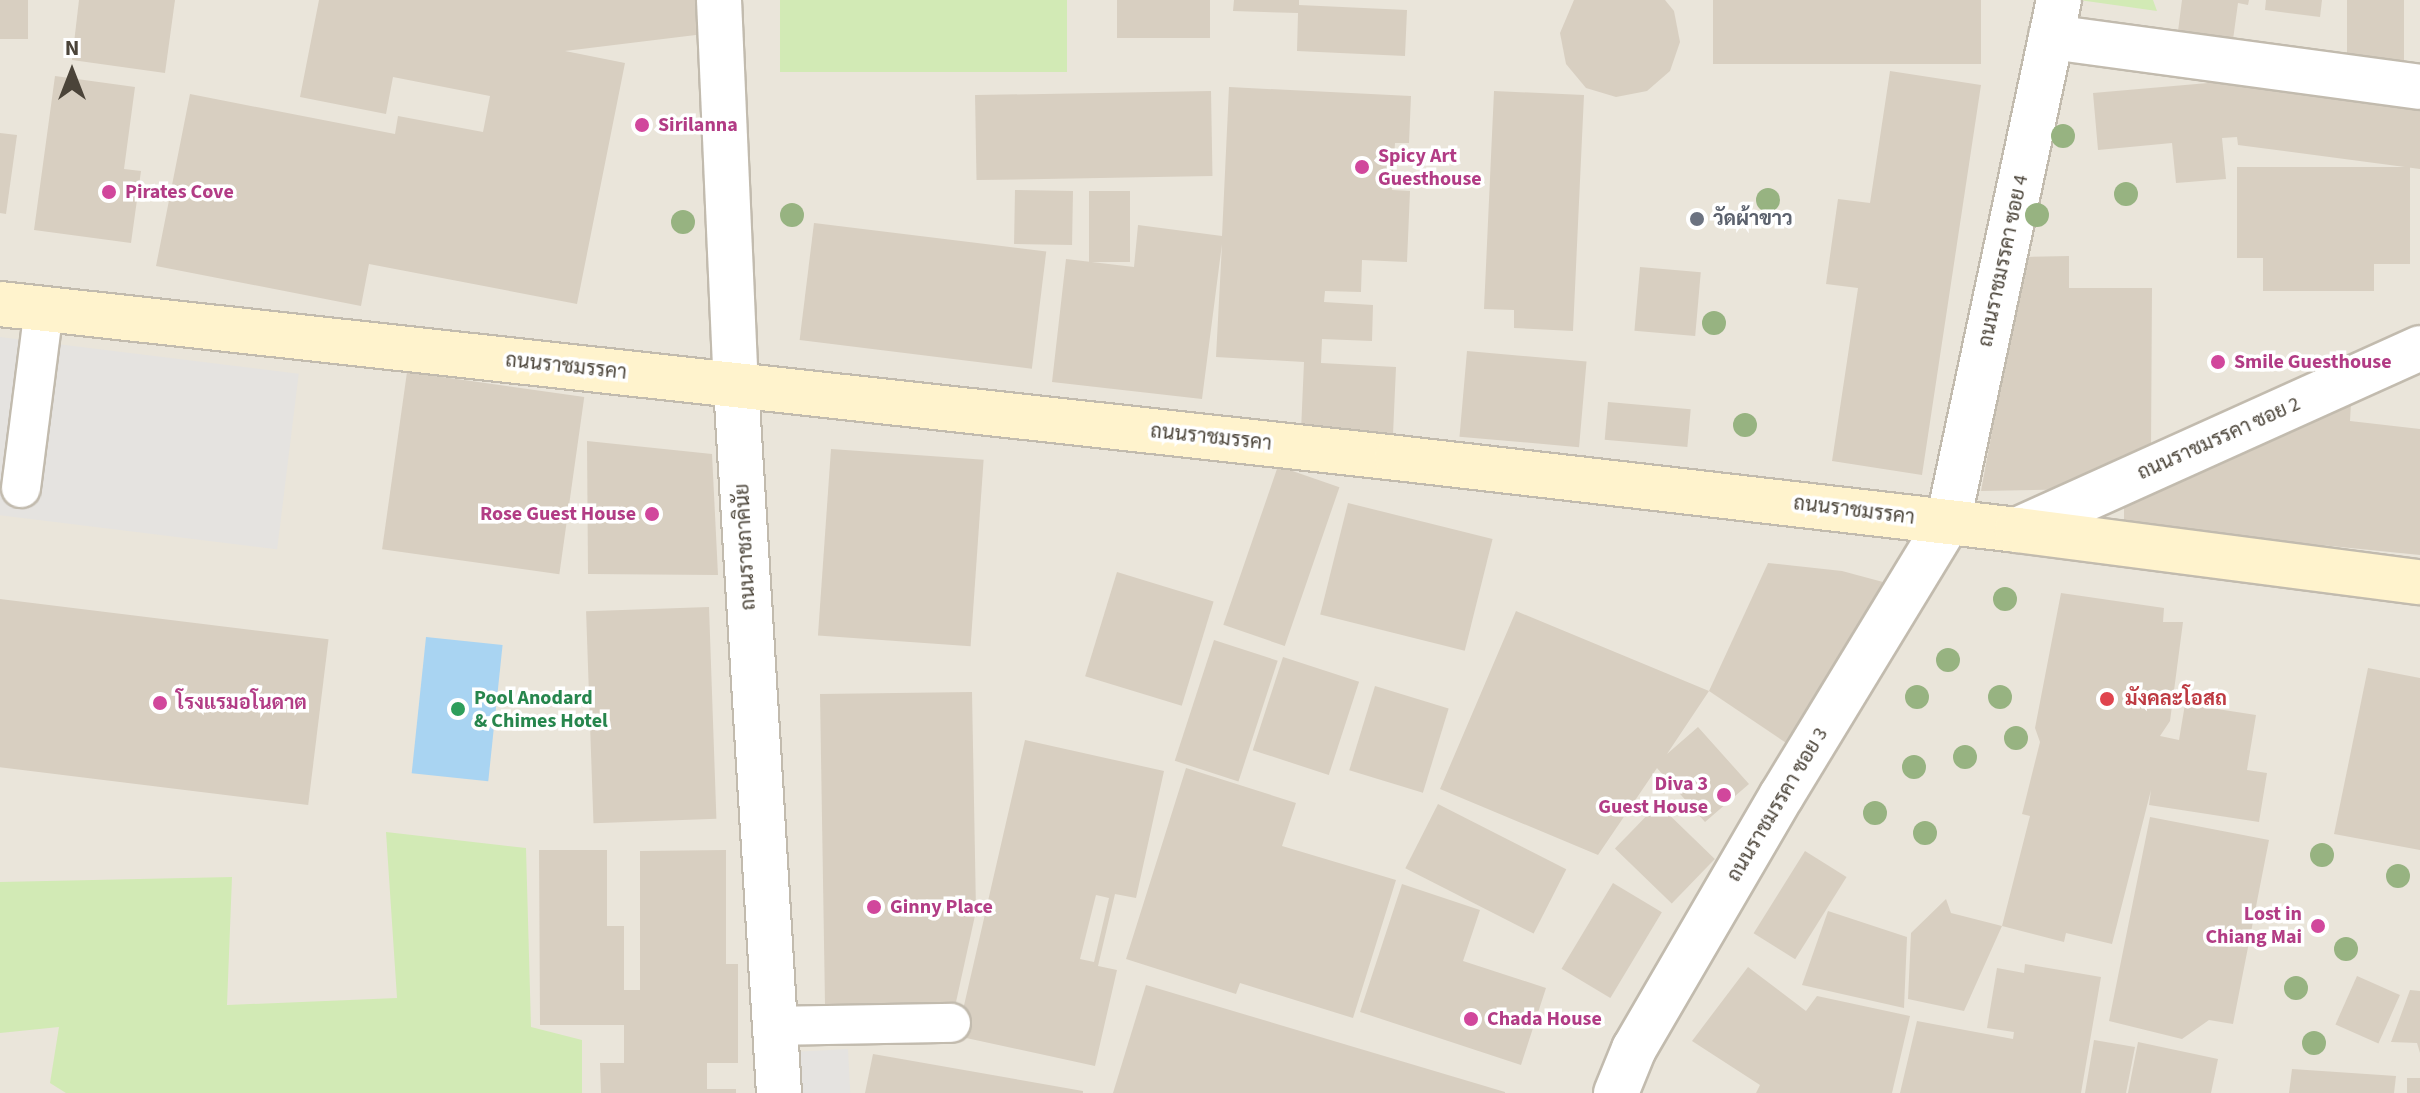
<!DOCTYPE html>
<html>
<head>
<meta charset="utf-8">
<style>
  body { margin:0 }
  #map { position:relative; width:2420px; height:1093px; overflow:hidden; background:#f6f3ec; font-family:"Source Sans 3",Sarabun,sans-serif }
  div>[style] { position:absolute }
  .residential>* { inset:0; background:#eae5da; transform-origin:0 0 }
  .green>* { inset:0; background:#d2eab5; transform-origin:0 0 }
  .parking>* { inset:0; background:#e5e3e0; transform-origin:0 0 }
  .water>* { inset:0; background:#a9d4f2; transform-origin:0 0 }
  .building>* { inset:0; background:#d8cfc1; transform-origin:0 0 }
  .roads { filter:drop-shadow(2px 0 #c2bbae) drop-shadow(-2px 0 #c2bbae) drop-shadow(0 2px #c2bbae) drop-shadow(0 -2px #c2bbae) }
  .lane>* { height:38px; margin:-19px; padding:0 19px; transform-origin:19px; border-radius:19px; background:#fff }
  .street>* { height:44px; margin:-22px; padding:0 22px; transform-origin:22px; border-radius:22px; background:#fff }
  .secondary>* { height:44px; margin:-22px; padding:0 22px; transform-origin:22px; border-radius:22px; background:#fff3cd }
  .trees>* { width:24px; height:24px; margin:-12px; border-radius:50%; background:#97b381 }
  .dots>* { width:22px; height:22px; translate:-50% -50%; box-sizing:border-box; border:4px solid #fff; border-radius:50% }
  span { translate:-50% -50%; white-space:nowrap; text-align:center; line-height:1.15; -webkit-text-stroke:7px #fff; paint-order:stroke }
  .hotel-label { font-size:20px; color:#b23c85; font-weight:700 }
  .left { translate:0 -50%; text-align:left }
  .right { translate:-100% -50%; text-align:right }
  .worship-label { font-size:20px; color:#5b616d; font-weight:700 }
  .street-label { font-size:20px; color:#4b4439 }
  .leisure-label { font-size:20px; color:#27864d; font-weight:700 }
  .health-label { font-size:20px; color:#be3a42; font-weight:700 }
  .north { position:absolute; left:32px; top:32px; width:80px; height:80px; -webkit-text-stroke:6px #fff; paint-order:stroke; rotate:0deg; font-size:22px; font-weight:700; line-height:32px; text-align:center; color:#4b4439 }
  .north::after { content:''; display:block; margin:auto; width:28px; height:36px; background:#4b4439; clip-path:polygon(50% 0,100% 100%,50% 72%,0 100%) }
</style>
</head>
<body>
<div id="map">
  <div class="residential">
    <div style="left:0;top:0;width:2420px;height:1093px"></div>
  </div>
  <div class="green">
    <div style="left:780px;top:0;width:287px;height:72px"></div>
    <div style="clip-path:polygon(2079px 0,2153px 0,2157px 11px)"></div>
    <div style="clip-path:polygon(386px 832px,526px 848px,531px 1027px,582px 1040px,582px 1093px,66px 1093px,50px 1083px,59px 1027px,0 1033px,0 882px,232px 877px,227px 1005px,397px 998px)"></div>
  </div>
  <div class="parking">
    <div style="left:0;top:337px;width:301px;height:177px;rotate:7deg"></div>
    <div style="left:848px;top:1049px;width:44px;height:65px;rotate:87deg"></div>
  </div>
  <div class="water">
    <div style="left:426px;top:637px;width:77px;height:137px;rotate:6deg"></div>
  </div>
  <div class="building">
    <div style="left:0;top:0;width:28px;height:39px"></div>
    <div style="clip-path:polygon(79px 0,175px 0,165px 73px,72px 60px)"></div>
    <div style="clip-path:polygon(319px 0,700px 0,704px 34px,565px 51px,625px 63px,577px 304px,369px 264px,361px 306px,156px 266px,190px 94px,395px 134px,398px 116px,483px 132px,490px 96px,393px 77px,386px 114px,300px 97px)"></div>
    <div style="left:1117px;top:0;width:93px;height:38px"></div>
    <div style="clip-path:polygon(1234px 0,1299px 0,1299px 5px,1407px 10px,1405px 56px,1297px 51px,1298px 13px,1233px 11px)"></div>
    <div style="clip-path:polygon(1574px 0,1665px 0,1674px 11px,1680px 42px,1670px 71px,1647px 91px,1616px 97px,1586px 88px,1566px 64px,1560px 33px)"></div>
    <div style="left:1713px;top:0;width:268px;height:64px"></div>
    <div style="clip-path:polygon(2182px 0,2249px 0,2248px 5px,2238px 3px,2232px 47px,2177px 39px)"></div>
    <div style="clip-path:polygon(2266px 0,2322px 0,2320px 17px,2265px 10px)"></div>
    <div style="left:2347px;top:0;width:57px;height:62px"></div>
    <div style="clip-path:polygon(1890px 71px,1981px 85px,1922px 475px,1832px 461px,1858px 288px,1826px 284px,1838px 199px,1870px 203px)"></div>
    <div style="clip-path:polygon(55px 76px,135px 87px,124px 169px,141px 171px,131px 243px,34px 230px)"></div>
    <div style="clip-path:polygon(2231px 81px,2420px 105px,2420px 169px,2238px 145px,2237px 137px,2222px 138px,2226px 179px,2176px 183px,2172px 143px,2098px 150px,2093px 93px)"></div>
    <div style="clip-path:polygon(1229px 87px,1411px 96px,1409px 143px,1395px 143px,1392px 190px,1410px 191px,1407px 262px,1362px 260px,1361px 292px,1325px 291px,1324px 302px,1373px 305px,1372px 341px,1322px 339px,1321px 363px,1396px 367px,1393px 435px,1301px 431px,1304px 362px,1216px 357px,1222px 244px,1202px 399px,1052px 382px,1066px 259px,1134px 267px,1138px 225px,1222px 236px)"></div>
    <div style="left:1211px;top:91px;width:85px;height:236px;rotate:89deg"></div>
    <div style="clip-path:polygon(1494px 91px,1584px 95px,1573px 331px,1514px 328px,1514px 310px,1484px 309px)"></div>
    <div style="clip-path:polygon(0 133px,17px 135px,6px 214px,0 213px)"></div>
    <div style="clip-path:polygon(2237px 167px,2410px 167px,2410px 264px,2374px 264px,2374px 291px,2263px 291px,2263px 258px,2237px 258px)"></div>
    <div style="left:1015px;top:190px;width:58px;height:54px;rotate:1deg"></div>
    <div style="left:1089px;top:191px;width:41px;height:71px"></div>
    <div style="left:814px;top:223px;width:234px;height:118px;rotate:7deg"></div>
    <div style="clip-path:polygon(2069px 256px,2069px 288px,2152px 288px,2151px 450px,2088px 489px,1981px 491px,2024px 257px)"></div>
    <div style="left:1640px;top:267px;width:61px;height:64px;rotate:5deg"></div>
    <div style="left:1467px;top:351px;width:120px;height:86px;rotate:5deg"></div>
    <div style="left:407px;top:372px;width:179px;height:179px;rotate:8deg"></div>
    <div style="left:1608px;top:402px;width:83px;height:38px;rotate:5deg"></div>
    <div style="clip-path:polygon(2351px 403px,2350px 421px,2420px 429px,2420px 555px,2124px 525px,2124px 502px)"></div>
    <div style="clip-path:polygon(587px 441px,712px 454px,718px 575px,588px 574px)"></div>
    <div style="left:831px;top:449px;width:153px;height:187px;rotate:4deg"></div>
    <div style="left:1278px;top:466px;width:65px;height:168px;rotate:19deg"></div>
    <div style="left:1348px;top:503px;width:149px;height:115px;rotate:14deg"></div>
    <div style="clip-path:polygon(1768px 563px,1842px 571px,1909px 589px,1804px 755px,1709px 691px)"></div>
    <div style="left:1117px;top:572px;width:101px;height:109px;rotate:17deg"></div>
    <div style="clip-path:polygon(2061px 593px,2164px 608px,2163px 622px,2183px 622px,2170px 721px,2160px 736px,2179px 740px,2185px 704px,2256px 715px,2247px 770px,2267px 773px,2259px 822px,2149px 805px,2151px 790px,2112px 944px,2066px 933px,2064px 942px,2002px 926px,1964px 1011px,1908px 999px,1911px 933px,1946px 899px,1951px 913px,2002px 926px,2030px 816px,2022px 814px,2040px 742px,2035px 728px)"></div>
    <div style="left:0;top:599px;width:331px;height:167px;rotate:7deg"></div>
    <div style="left:709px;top:607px;width:212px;height:123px;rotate:88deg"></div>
    <div style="clip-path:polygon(1516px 611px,1709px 691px,1667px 754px,1698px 727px,1749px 784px,1705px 822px,1657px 768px,1598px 855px,1440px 789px)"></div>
    <div style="left:1214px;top:640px;width:67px;height:127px;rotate:18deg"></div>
    <div style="left:1283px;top:657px;width:80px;height:98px;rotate:18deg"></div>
    <div style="clip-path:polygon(2368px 668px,2420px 678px,2420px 850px,2334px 834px)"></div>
    <div style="left:1375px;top:686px;width:77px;height:88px;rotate:17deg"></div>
    <div style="clip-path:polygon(972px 692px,976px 911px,956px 1002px,825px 1004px,820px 694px)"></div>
    <div style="clip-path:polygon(evenodd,1025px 740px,1164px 771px,1136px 898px,1115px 894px,1098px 966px,1117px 970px,1095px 1066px,957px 1036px,1025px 740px,1096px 895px,1109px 898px,1094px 962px,1080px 959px,1096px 895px)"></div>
    <div style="clip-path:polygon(1186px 768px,1296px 803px,1282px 846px,1396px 880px,1353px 1018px,1240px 983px,1236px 994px,1126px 959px)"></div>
    <div style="left:1438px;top:804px;width:144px;height:72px;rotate:27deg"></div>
    <div style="left:1658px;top:804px;width:79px;height:62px;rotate:44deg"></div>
    <div style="clip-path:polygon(2150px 817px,2269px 840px,2233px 1024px,2209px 1020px,2182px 1039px,2109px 1021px)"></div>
    <div style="clip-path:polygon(539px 850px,607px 850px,607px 926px,624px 926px,624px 990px,640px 990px,640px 851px,726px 850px,726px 964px,738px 964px,738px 1063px,707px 1063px,707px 1089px,736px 1089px,736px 1093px,601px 1093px,600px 1063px,624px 1063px,624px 1025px,540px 1025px)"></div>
    <div style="left:1805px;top:851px;width:49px;height:97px;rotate:32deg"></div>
    <div style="left:1613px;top:883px;width:57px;height:100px;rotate:31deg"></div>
    <div style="clip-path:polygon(1402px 884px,1480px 910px,1463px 961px,1546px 988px,1521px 1065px,1360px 1012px)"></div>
    <div style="clip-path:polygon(1828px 911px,1907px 937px,1904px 1008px,1802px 985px)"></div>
    <div style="clip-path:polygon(2025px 964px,2101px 977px,2081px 1093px,1900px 1093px,1917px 1021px,2013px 1039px,2014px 1032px,1987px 1028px,1997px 968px,2024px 973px)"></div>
    <div style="clip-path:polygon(1748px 967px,1806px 1011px,1817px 996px,1910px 1016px,1892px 1093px,1756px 1093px,1760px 1085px,1692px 1041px)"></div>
    <div style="left:2357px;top:976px;width:47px;height:53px;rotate:24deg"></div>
    <div style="clip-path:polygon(1146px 985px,1505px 1092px,1505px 1093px,1113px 1093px)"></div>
    <div style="clip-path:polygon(2410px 990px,2420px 991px,2420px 1053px,2417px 1043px,2391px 1042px)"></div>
    <div style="clip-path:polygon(2094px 1040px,2135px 1047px,2126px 1093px,2085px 1093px)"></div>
    <div style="clip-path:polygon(2138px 1042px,2218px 1059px,2211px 1093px,2128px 1093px)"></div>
    <div style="clip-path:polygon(873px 1054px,1083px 1091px,1083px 1093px,865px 1093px)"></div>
    <div style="clip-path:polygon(2292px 1069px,2396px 1076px,2394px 1093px,2289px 1093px)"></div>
    <div style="left:2407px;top:1078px;width:13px;height:15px"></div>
  </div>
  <div class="roads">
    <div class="lane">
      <div style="left:21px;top:488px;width:180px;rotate:-82.7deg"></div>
      <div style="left:774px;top:1026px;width:177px;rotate:-1deg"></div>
    </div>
    <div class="street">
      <div style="left:719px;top:0;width:386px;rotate:87.5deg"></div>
      <div style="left:736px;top:386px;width:708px;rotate:86.52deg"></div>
      <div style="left:2051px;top:37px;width:372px;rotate:7.7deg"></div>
      <div style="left:2017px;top:530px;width:442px;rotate:-24.3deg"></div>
      <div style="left:1616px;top:1093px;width:48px;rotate:-67.8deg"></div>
      <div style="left:1634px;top:1049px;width:294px;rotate:-59.8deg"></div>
      <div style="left:1782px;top:795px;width:320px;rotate:-58.7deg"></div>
      <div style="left:1948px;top:522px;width:534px;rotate:-78deg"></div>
    </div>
    <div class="secondary">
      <div style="left:0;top:304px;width:1405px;rotate:6.29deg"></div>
      <div style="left:1397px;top:458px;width:624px;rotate:6.62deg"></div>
      <div style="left:2017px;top:530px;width:406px;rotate:7.4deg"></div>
    </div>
  </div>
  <div class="trees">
    <div style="left:2063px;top:136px"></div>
    <div style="left:2126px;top:194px"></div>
    <div style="left:1768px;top:200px"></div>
    <div style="left:792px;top:215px"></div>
    <div style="left:2037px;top:215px"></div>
    <div style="left:683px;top:222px"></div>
    <div style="left:1714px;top:323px"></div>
    <div style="left:1745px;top:425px"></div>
    <div style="left:2005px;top:599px"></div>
    <div style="left:1948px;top:660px"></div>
    <div style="left:1917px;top:697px"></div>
    <div style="left:2000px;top:697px"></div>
    <div style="left:2016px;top:738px"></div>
    <div style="left:1965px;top:757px"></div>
    <div style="left:1914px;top:767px"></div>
    <div style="left:1875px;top:813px"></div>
    <div style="left:1925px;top:833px"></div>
    <div style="left:2322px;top:855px"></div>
    <div style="left:2398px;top:876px"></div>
    <div style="left:2346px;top:949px"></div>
    <div style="left:2296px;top:988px"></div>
    <div style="left:2314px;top:1043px"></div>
  </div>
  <div class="dots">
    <div style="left:642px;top:125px;background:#d1479c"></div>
    <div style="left:1362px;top:167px;background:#d1479c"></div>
    <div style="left:109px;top:192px;background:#d1479c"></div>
    <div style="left:1697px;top:219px;background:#6b7280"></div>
    <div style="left:2218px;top:362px;background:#d1479c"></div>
    <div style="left:652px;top:514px;background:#d1479c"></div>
    <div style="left:2107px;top:699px;background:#e0444e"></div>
    <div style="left:160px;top:703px;background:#d1479c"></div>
    <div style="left:458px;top:709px;background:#2e9e5b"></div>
    <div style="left:1724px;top:795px;background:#d1479c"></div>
    <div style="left:874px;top:907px;background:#d1479c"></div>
    <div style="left:2318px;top:926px;background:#d1479c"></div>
    <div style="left:1471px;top:1019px;background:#d1479c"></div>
  </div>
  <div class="hotel-label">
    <span class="left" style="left:658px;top:125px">Sirilanna</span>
    <span class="left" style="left:1378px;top:168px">Spicy Art<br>Guesthouse</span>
    <span class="left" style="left:125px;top:192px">Pirates Cove</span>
    <span class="left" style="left:2234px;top:362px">Smile Guesthouse</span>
    <span class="right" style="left:636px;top:514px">Rose Guest House</span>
    <span class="left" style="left:176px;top:703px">โรงแรมอโนดาต</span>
    <span class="right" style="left:1708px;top:796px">Diva 3<br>Guest House</span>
    <span class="left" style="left:890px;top:907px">Ginny Place</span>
    <span class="right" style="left:2302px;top:926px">Lost in<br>Chiang Mai</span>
    <span class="left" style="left:1487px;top:1019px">Chada House</span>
  </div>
  <div class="worship-label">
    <span class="left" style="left:1713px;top:219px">วัดผ้าขาว</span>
  </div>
  <div class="street-label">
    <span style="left:2004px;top:261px;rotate:-78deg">ถนนราชมรรคา ซอย 4</span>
    <span style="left:566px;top:367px;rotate:6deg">ถนนราชมรรคา</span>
    <span style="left:1211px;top:438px;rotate:6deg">ถนนราชมรรคา</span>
    <span style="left:2219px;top:439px;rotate:-24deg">ถนนราชมรรคา ซอย 2</span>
    <span style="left:1854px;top:511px;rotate:7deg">ถนนราชมรรคา</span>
    <span style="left:746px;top:547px;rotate:-93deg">ถนนราชภาคินัย</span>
    <span style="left:1778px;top:805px;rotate:-59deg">ถนนราชมรรคา ซอย 3</span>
  </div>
  <div class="leisure-label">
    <span class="left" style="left:474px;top:710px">Pool Anodard<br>&amp; Chimes Hotel</span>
  </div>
  <div class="health-label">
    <span class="left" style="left:2125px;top:699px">มังคละโอสถ</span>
  </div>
  <div class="north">N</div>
</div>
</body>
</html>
